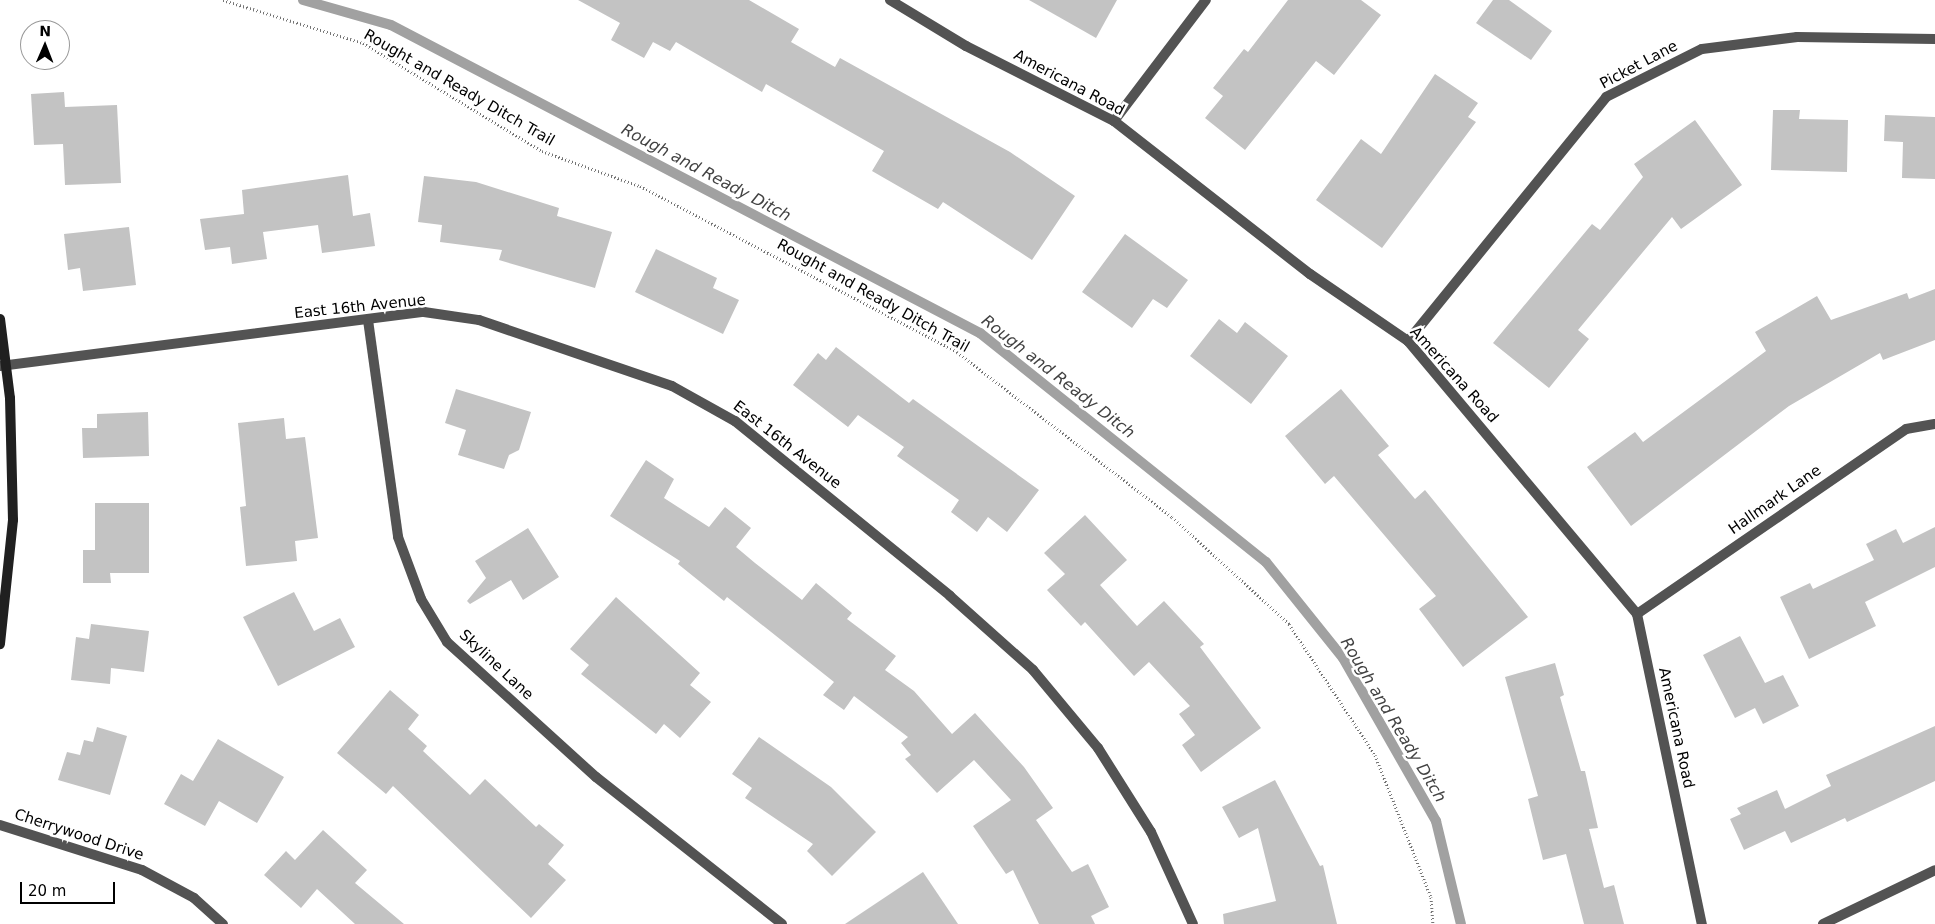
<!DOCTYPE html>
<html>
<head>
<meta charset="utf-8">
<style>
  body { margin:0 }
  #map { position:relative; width:1935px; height:924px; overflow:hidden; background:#fff; font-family:"DejaVu Sans",sans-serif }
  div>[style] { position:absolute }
  .stream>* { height:10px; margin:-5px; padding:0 5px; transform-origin:5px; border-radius:5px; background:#a1a1a1 }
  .building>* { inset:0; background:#c3c3c3 }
  .path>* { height:3px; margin-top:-1.5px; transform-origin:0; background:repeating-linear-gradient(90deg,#757575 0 1px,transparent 0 3.5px) }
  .street>* { height:10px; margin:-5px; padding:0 5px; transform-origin:5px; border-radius:5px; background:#535353 }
  .secondary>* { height:10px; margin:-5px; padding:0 5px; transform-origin:5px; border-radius:5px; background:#202020 }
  span { translate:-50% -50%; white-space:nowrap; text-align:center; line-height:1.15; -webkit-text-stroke:5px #fff; paint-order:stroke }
  .street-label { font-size:15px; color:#000 }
  .water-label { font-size:16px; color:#424242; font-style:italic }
  .north { position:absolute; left:20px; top:20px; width:50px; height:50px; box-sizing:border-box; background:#fff; border:1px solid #999; border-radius:50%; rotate:1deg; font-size:14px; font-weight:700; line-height:20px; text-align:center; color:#000 }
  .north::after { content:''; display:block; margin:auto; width:18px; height:22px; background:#000; clip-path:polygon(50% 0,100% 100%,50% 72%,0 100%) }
  .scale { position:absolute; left:20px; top:882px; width:95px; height:22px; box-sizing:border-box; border:2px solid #000; border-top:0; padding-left:6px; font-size:15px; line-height:18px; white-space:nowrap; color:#000; -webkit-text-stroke:4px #fff; paint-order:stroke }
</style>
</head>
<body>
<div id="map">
  <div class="stream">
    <div style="left:303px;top:0;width:91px;rotate:15.9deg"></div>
    <div style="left:391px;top:25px;width:665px;rotate:27.61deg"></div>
    <div style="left:980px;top:333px;width:366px;rotate:38.7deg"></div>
    <div style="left:1266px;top:562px;width:123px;rotate:51.3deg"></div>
    <div style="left:1343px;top:658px;width:188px;rotate:60.3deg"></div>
    <div style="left:1436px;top:821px;width:106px;rotate:76.4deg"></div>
  </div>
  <div class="building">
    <div style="clip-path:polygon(578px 0,749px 0,799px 29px,791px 42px,835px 67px,840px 58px,1010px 152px,1075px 196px,1032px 260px,943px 202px,938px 209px,872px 171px,884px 151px,766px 84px,762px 92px,676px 42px,670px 51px,653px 42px,644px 58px,611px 40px,620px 23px)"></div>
    <div style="clip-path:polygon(1029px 0,1117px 0,1096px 38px)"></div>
    <div style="clip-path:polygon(1288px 0,1361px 0,1381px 15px,1334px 75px,1316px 61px,1245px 150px,1205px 118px,1223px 96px,1213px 88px,1244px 49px,1248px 52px)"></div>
    <div style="clip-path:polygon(1493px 0,1509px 0,1552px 31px,1531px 60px,1476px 23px)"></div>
    <div style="clip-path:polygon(1435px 74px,1478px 103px,1468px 117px,1476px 122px,1382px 248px,1316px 200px,1361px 139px,1381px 154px)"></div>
    <div style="clip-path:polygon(64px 92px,65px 107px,117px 105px,121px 183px,65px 185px,63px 144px,34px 145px,31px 94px)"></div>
    <div style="clip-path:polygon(1773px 110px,1800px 110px,1799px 119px,1848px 120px,1847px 172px,1771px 170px)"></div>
    <div style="clip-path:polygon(1885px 115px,1935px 117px,1935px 179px,1902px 178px,1903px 142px,1884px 141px)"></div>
    <div style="clip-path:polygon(1695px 120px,1742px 185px,1681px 229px,1672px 217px,1578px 330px,1589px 339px,1549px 388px,1493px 343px,1592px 224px,1600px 230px,1643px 177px,1634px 164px)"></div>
    <div style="clip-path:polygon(348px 175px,353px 216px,370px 213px,375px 246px,322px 253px,318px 225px,263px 232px,267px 259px,232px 264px,230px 247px,205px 250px,200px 219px,244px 214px,242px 190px)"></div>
    <div style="clip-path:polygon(424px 176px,476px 182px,559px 208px,557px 216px,612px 232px,595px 288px,499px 260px,502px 250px,440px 242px,442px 225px,418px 222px)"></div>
    <div style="clip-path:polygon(129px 227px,136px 285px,83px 291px,80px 268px,68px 270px,64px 234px)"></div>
    <div style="clip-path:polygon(1125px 234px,1188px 280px,1167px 308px,1153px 299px,1132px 328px,1082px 292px)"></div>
    <div style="clip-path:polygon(656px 249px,717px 278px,713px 288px,739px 300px,723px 334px,635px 292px)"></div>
    <div style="clip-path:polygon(1935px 289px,1935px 340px,1883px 360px,1880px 353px,1789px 406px,1631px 526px,1587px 467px,1635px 432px,1643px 442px,1766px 351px,1755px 332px,1817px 296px,1831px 320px,1907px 293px,1909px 299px)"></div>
    <div style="clip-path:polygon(1219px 319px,1237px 333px,1245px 322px,1288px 356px,1251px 404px,1190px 356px)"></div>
    <div style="clip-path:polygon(836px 347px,909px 403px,913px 399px,1039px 490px,1007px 532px,988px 517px,977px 532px,951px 512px,959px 500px,897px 456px,904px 447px,858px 415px,848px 427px,793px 385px,818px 353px,826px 360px)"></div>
    <div style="clip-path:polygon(456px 389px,531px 412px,519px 450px,509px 455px,504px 469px,458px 455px,466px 430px,445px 423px)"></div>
    <div style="clip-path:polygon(1341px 389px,1389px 446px,1378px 455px,1415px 499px,1425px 490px,1528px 617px,1463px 667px,1419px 609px,1436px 596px,1334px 476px,1325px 484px,1285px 436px)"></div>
    <div style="clip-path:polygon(148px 412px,149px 456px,83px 458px,82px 428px,97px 428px,97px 414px)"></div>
    <div style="clip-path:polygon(284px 418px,286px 439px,305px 437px,318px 538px,295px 541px,297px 561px,246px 566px,240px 507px,246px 506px,238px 423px)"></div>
    <div style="clip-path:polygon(646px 460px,674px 479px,664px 498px,709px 527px,725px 507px,751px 528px,736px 547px,755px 563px,802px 600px,816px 583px,852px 613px,847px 619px,896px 656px,885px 670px,914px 691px,952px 734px,975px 713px,1024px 767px,1053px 808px,1036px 820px,1072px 872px,1088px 864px,1109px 907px,1091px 916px,1095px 924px,1039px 924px,1013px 870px,1006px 874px,973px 826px,1011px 800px,974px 760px,937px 793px,905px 759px,911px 755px,901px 743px,908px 737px,854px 696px,844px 710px,823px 695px,834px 682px,727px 597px,724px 601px,678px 564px,680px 561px,610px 516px)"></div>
    <div style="clip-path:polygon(95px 503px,149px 503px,149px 573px,110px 573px,111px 583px,83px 583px,83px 550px,95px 550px)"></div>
    <div style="clip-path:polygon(1085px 515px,1127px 560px,1100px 585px,1137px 626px,1164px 601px,1204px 644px,1200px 647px,1261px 728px,1201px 772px,1182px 745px,1195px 735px,1179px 714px,1190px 706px,1149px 662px,1134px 676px,1085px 622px,1081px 626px,1047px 590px,1065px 574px,1044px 553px)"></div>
    <div style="clip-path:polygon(1935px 527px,1935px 567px,1865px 602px,1876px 626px,1809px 659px,1780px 597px,1810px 583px,1813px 589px,1874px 560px,1866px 544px,1896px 529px,1903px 543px)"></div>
    <div style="clip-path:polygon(528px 528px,559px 577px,523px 600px,511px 580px,470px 604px,467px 601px,486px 578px,475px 561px)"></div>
    <div style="clip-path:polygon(294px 592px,314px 631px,340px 618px,355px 647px,278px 686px,243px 617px)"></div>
    <div style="clip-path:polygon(616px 597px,700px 673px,690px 685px,711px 702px,680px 738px,664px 724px,656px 734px,581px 674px,589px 665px,570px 649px)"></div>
    <div style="clip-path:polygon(91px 624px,149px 631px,144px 672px,111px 668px,110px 684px,71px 680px,76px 637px,89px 639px)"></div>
    <div style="clip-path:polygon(1740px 636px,1765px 683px,1783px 675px,1799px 706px,1763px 724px,1755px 708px,1735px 718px,1703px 655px)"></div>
    <div style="clip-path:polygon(1555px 663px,1564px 695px,1560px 697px,1581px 771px,1585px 771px,1598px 828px,1589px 829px,1604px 888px,1614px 885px,1624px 924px,1584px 924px,1566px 854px,1543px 860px,1528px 799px,1538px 796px,1505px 677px)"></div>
    <div style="clip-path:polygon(390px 690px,419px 715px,408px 729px,427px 746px,423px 751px,470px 795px,485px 779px,536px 827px,539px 824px,564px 845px,548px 864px,566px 880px,531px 918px,393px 786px,386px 794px,337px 753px)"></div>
    <div style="clip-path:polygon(1935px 726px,1935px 781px,1847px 822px,1845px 818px,1791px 843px,1785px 831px,1744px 850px,1730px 819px,1741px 814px,1737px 808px,1777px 790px,1785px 809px,1831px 786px,1826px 775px)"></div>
    <div style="clip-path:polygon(97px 727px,127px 736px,110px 795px,58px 780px,67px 752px,80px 755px,84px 740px,93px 742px)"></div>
    <div style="clip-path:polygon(759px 737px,831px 787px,876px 832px,832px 876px,807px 851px,813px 844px,745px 798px,752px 788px,732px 774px)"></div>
    <div style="clip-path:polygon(218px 739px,284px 777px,257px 823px,219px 801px,205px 826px,164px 804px,181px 774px,193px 781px)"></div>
    <div style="clip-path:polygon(1275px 780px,1320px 866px,1323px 865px,1337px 924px,1224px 924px,1223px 914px,1276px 901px,1258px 828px,1239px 838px,1222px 807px)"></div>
    <div style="clip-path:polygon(323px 830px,367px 870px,355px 883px,404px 924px,355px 924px,317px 889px,301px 908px,264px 875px,286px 851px,295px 860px)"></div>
    <div style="clip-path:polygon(923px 872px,958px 924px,845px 924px)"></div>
  </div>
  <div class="path">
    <div style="left:223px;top:0;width:146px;rotate:17.1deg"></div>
    <div style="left:363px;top:43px;width:209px;rotate:31.1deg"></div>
    <div style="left:542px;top:151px;width:104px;rotate:19.7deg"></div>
    <div style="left:640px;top:186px;width:358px;rotate:27.6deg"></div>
    <div style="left:957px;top:352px;width:271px;rotate:37.5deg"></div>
    <div style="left:1172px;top:517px;width:159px;rotate:42.4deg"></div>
    <div style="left:1289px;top:624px;width:157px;rotate:56.7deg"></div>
    <div style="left:1375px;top:755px;width:153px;rotate:68.5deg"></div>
    <div style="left:1431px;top:897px;width:27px;rotate:86deg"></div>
  </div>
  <div class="street">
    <div style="left:890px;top:0;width:89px;rotate:31.2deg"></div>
    <div style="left:966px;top:46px;width:166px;rotate:26.9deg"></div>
    <div style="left:1114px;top:121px;width:249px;rotate:38deg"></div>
    <div style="left:1310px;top:274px;width:119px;rotate:34.4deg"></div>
    <div style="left:1408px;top:341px;width:356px;rotate:50deg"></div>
    <div style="left:1637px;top:614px;width:317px;rotate:78.2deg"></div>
    <div style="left:1114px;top:121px;width:152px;rotate:-52.8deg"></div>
    <div style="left:368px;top:320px;width:219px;rotate:82.1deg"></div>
    <div style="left:398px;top:537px;width:66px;rotate:69.6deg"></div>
    <div style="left:421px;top:599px;width:50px;rotate:58.8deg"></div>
    <div style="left:447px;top:642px;width:201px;rotate:42.2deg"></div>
    <div style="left:596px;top:777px;width:237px;rotate:38.3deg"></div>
    <div style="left:1408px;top:341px;width:314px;rotate:-50.9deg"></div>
    <div style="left:1606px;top:97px;width:107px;rotate:-26.6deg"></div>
    <div style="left:1702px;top:49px;width:96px;rotate:-7.2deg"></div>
    <div style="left:1797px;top:37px;width:138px;rotate:0.8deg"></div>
    <div style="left:0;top:366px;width:427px;rotate:-7.3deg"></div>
    <div style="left:424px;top:312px;width:56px;rotate:8.3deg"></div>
    <div style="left:479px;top:320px;width:204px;rotate:18.9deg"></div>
    <div style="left:672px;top:386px;width:72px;rotate:29.1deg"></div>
    <div style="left:735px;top:421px;width:277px;rotate:39.1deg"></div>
    <div style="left:950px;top:596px;width:111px;rotate:41.7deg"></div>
    <div style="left:1033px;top:670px;width:102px;rotate:50.2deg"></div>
    <div style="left:1098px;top:748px;width:99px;rotate:57.8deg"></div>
    <div style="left:1151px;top:832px;width:101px;rotate:65.5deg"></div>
    <div style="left:1637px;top:614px;width:326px;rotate:-34.5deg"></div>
    <div style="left:1906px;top:429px;width:29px;rotate:-10deg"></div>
    <div style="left:0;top:825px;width:149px;rotate:17.6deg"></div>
    <div style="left:142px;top:870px;width:59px;rotate:28.3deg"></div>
    <div style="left:194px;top:898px;width:39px;rotate:42deg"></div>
    <div style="left:1823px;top:924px;width:124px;rotate:-25.7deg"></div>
  </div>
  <div class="secondary">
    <div style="left:0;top:319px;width:80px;rotate:82.8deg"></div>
    <div style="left:10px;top:398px;width:122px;rotate:88.6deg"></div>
    <div style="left:13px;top:520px;width:125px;rotate:96deg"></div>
  </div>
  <div class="street-label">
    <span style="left:1639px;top:65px;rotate:-28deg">Picket Lane</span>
    <span style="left:1069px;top:83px;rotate:28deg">Americana Road</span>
    <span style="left:459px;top:88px;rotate:30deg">Rought and Ready Ditch Trail</span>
    <span style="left:873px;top:296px;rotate:29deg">Rought and Ready Ditch Trail</span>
    <span style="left:360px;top:307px;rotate:-6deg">East 16th Avenue</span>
    <span style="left:1454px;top:375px;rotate:48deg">Americana Road</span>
    <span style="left:787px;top:445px;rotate:38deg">East 16th Avenue</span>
    <span style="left:1775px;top:500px;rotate:-35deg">Hallmark Lane</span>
    <span style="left:496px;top:665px;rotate:43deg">Skyline Lane</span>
    <span style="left:1676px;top:728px;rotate:78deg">Americana Road</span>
    <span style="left:79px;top:835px;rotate:18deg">Cherrywood Drive</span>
  </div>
  <div class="water-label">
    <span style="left:706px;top:173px;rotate:28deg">Rough and Ready Ditch</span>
    <span style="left:1058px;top:377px;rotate:38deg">Rough and Ready Ditch</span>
    <span style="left:1393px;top:720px;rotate:59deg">Rough and Ready Ditch</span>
  </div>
  <div class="north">N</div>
  <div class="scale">20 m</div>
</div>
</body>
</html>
